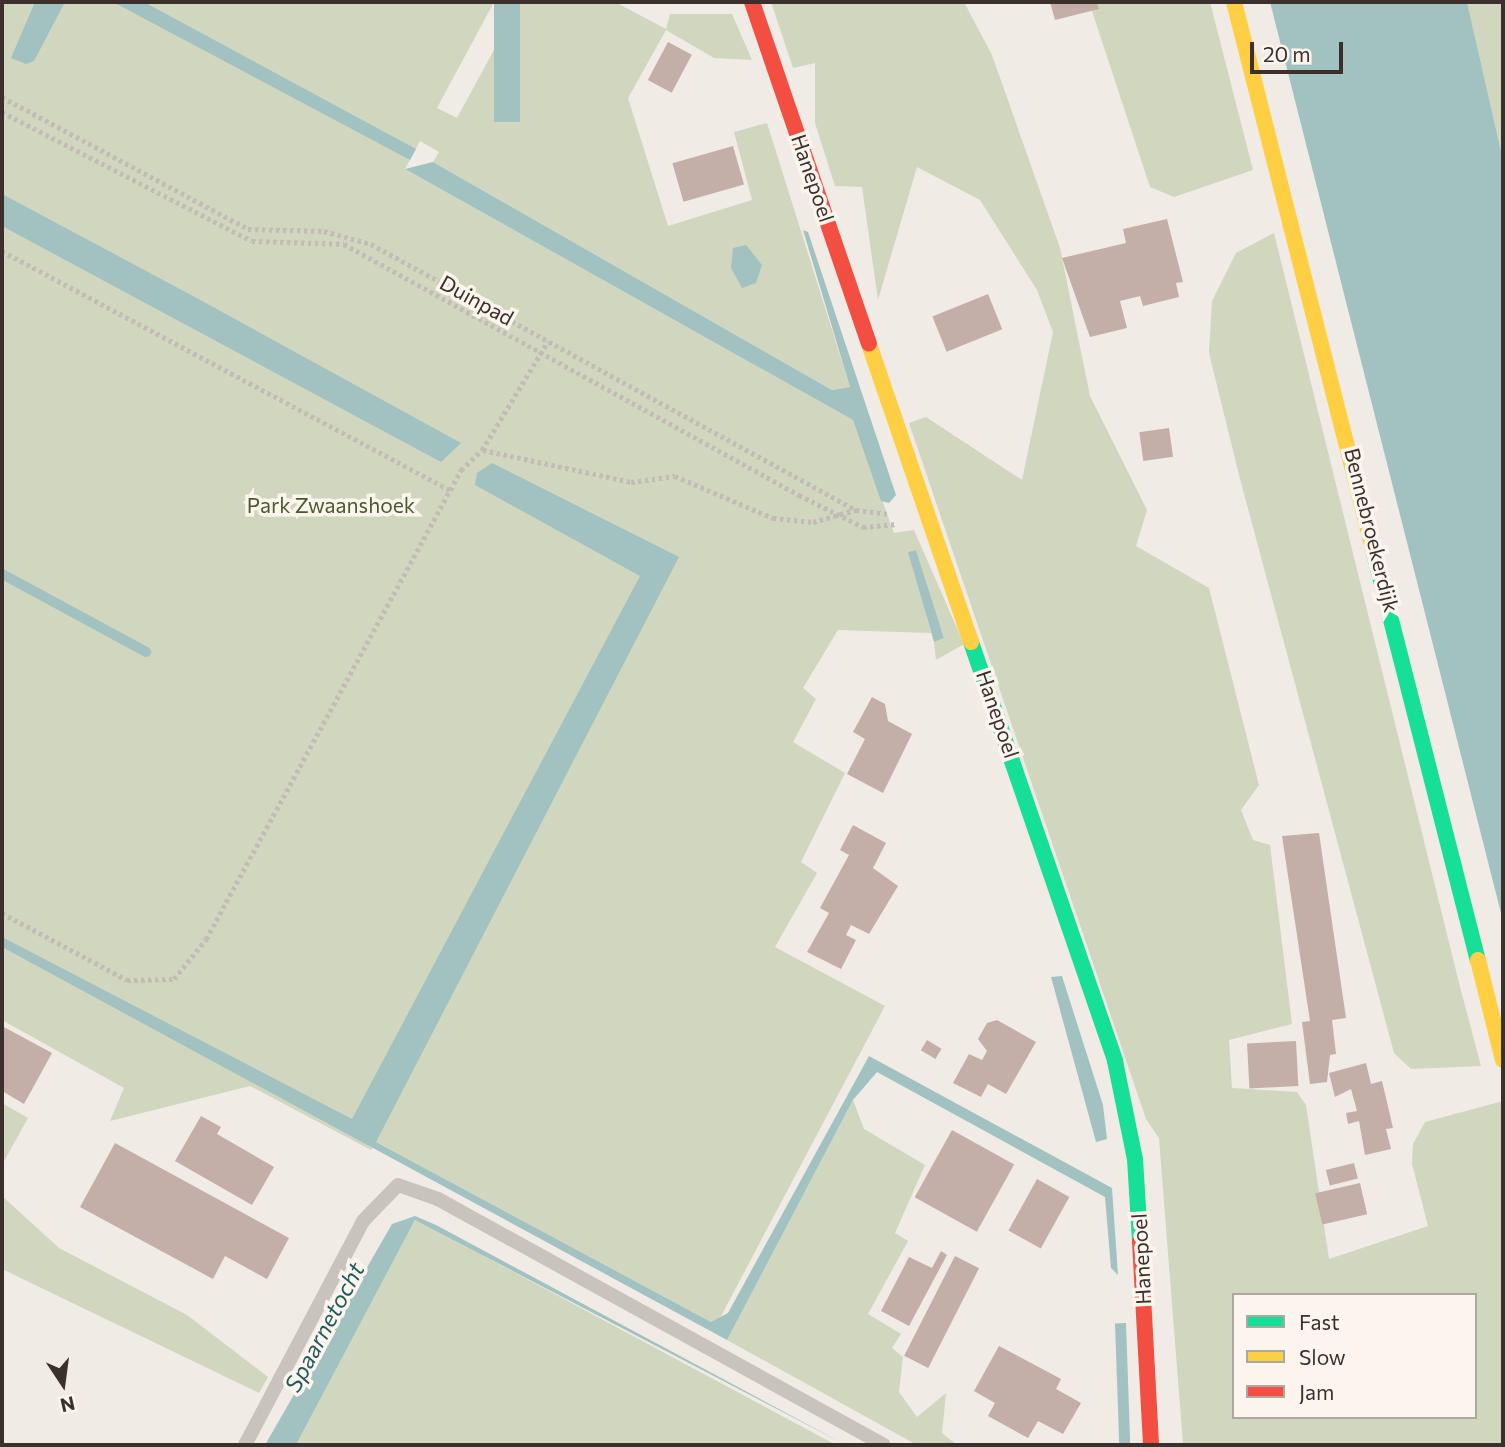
<!DOCTYPE html>
<html>
<head>
<meta charset="utf-8">
<style>
  body { margin:0 }
  #map { position:relative; width:1505px; height:1447px; overflow:hidden; background:#f0ebe5; font-family:Commissioner,sans-serif }
  div>[style] { position:absolute }
  .green>* { inset:0; background:#d1d6bf }
  .water>* { inset:0; background:#a1c2c1; transform-origin:0 0 }
  .stream>* { height:10px; margin:-5px; padding:0 5px; transform-origin:5px; border-radius:5px; background:#a1c2c1 }
  .building>* { inset:0; background:#c3afa7; transform-origin:0 0 }
  .path>* { height:4.5px; margin-top:-2.25px; transform-origin:0; background:repeating-linear-gradient(90deg,#c2bbb6 0 3.5px,transparent 0 7px) }
  .lane>* { height:14px; margin:-7px; padding:0 7px; transform-origin:7px; border-radius:7px; background:#c9c3be }
  .fast>* { height:16px; margin:-8px; padding:0 8px; transform-origin:8px; border-radius:8px; background:#16e098 }
  .slow>* { height:16px; margin:-8px; padding:0 8px; transform-origin:8px; border-radius:8px; background:#ffcf43 }
  .jam>* { height:16px; margin:-8px; padding:0 8px; transform-origin:8px; border-radius:8px; background:#f24e42 }
  span { translate:-50% -50%; white-space:nowrap; text-align:center; line-height:1.15; -webkit-text-stroke:7px #fbf5ee; paint-order:stroke }
  .street-label { font-size:21px; color:#3b302b }
  .park-label { font-size:21px; color:#4a5a2e }
  .water-label { font-size:23px; color:#1f5a5e; font-style:italic }
  .frame { position:absolute; inset:0; border:4px solid #3b302b; pointer-events:none }
  .legend { position:absolute; left:1232px; top:1293px; width:245px; height:126px; box-sizing:border-box; background:#fbf5ee; border:2px solid #aea6a0; margin:0; padding:9px 12px; list-style:none; font-size:21px; color:#3b302b }
  .legend li { display:flex; align-items:center; gap:14px; height:35px }
  .legend b { width:35px; border:2px solid #aea6a0 }
  .north { position:absolute; left:28px; top:1349px; width:70px; height:70px; -webkit-text-stroke:5px #fbf5ee; paint-order:stroke; rotate:167deg; font-size:19px; font-weight:700; line-height:28px; text-align:center; color:#3b302b }
  .north::after { content:''; display:block; margin:auto; width:24px; height:32px; background:#3b302b; clip-path:polygon(50% 0,100% 100%,50% 72%,0 100%) }
  .scale { position:absolute; left:1250px; top:42px; width:93px; height:32px; box-sizing:border-box; border:4px solid #3b302b; border-top:0; padding-left:9px; font-size:21px; line-height:24px; white-space:nowrap; color:#3b302b; -webkit-text-stroke:5px #fbf5ee; paint-order:stroke }
</style>
</head>
<body>
<div id="map">
  <div class="green">
    <div style="clip-path:polygon(2px 2px,494px 2px,437px 108px,457px 118px,520px 2px,615px 2px,666px 29px,670px 14px,732px 14px,752px 60px,714px 58px,666px 30px,628px 98px,668px 226px,752px 200px,734px 132px,767px 123px,850px 387px,832px 390px,433px 162px,439px 152px,420px 141px,405px 169px,853px 420px,894px 533px,914px 530px,964px 644px,936px 660px,934px 642px,944px 638px,916px 550px,909px 552px,931px 633px,838px 630px,803px 688px,816px 699px,793px 742px,845px 773px,801px 862px,817px 873px,775px 947px,885px 1006px,720px 1318px,711px 1322px,376px 1142px,371px 1150px,250px 1086px,110px 1121px,124px 1088px,2px 1020px)"></div>
    <div style="clip-path:polygon(evenodd,771px 2px,964px 2px,992px 55px,1060px 248px,1090px 396px,1147px 510px,1136px 546px,1209px 588px,1259px 785px,1241px 810px,1253px 840px,1270px 845px,1292px 1024px,1229px 1040px,1232px 1088px,1297px 1092px,1306px 1105px,1329px 1259px,1428px 1226px,1412px 1164px,1413px 1144px,1425px 1122px,1503px 1101px,1503px 1445px,1183px 1444px,1159px 1138px,1146px 1119px,909px 423px,926px 417px,1022px 480px,1053px 332px,1037px 290px,980px 200px,917px 167px,878px 300px,862px 187px,835px 186px,815px 123px,815px 63px,793px 68px,771px 2px,1234px 1295px,1475px 1295px,1475px 1417px,1234px 1417px,1234px 1295px)"></div>
    <div style="clip-path:polygon(1089px 2px,1210px 2px,1253px 170px,1174px 197px,1150px 187px)"></div>
    <div style="clip-path:polygon(1467px 2px,1503px 2px,1503px 160px)"></div>
    <div style="clip-path:polygon(1274px 233px,1459px 983px,1481px 1066px,1411px 1069px,1394px 1053px,1239px 475px,1209px 353px,1212px 301px,1236px 253px)"></div>
    <div style="clip-path:polygon(853px 1100px,864px 1129px,925px 1165px,895px 1233px,908px 1241px,868px 1314px,901px 1334px,892px 1348px,903px 1357px,899px 1392px,917px 1417px,946px 1393px,942px 1433px,957px 1445px,917px 1445px,727px 1340px)"></div>
    <div style="clip-path:polygon(2px 1103px,28px 1118px,2px 1165px)"></div>
    <div style="clip-path:polygon(2px 1196px,59px 1248px,187px 1315px,268px 1377px,259px 1393px,2px 1269px)"></div>
    <div style="clip-path:polygon(415px 1220px,430px 1227px,836px 1445px,296px 1445px)"></div>
  </div>
  <div class="water">
    <div style="clip-path:polygon(35px 2px,65px 2px,34px 61px,26px 64px,11px 58px)"></div>
    <div style="clip-path:polygon(113px 2px,144px 2px,416px 149px,410px 160px)"></div>
    <div style="left:494px;top:2px;width:26px;height:120px"></div>
    <div style="clip-path:polygon(1270px 2px,1467px 2px,1503px 160px,1503px 921px)"></div>
    <div style="clip-path:polygon(433px 162px,832px 390px,850px 387px,803px 230px,808px 232px,896px 495px,889px 503px,881px 501px,853px 420px,405px 169px)"></div>
    <div style="clip-path:polygon(2px 194px,193px 296px,461px 443px,441px 462px,2px 226px)"></div>
    <div style="clip-path:polygon(746px 245px,762px 265px,756px 283px,742px 288px,731px 268px,733px 248px)"></div>
    <div style="clip-path:polygon(492px 463px,679px 557px,376px 1142px,711px 1322px,728px 1313px,869px 1056px,1112px 1188px,1118px 1275px,1111px 1268px,1105px 1197px,877px 1072px,853px 1100px,727px 1340px,2px 947px,2px 937px,352px 1119px,640px 576px,475px 485px,477px 473px)"></div>
    <div style="clip-path:polygon(916px 550px,944px 638px,934px 642px,908px 552px)"></div>
    <div style="clip-path:polygon(1062px 976px,1103px 1105px,1107px 1139px,1096px 1142px,1051px 977px)"></div>
    <div style="clip-path:polygon(415px 1216px,436px 1225px,846px 1445px,415px 1220px,296px 1445px,265px 1445px,392px 1224px)"></div>
    <div style="left:1126px;top:1323px;width:122px;height:11px;rotate:88deg"></div>
  </div>
  <div class="stream">
    <div style="left:2px;top:574px;width:164px;rotate:28.4deg"></div>
  </div>
  <div class="building">
    <div style="clip-path:polygon(1050px 2px,1097px 2px,1099px 9px,1055px 20px)"></div>
    <div style="left:668px;top:42px;width:27px;height:43px;rotate:28deg"></div>
    <div style="left:733px;top:146px;width:40px;height:63px;rotate:74deg"></div>
    <div style="clip-path:polygon(1167px 219px,1183px 282px,1176px 283px,1179px 297px,1143px 306px,1140px 296px,1120px 301px,1127px 328px,1090px 337px,1062px 258px,1126px 243px,1123px 229px)"></div>
    <div style="left:988px;top:294px;width:38px;height:60px;rotate:68deg"></div>
    <div style="left:1169px;top:428px;width:29px;height:30px;rotate:82deg"></div>
    <div style="clip-path:polygon(872px 697px,885px 704px,888px 721px,912px 734px,883px 793px,847px 774px,865px 739px,853px 732px)"></div>
    <div style="clip-path:polygon(853px 825px,886px 843px,873px 868px,898px 886px,869px 934px,851px 925px,846px 935px,856px 940px,841px 969px,807px 952px,829px 913px,820px 908px,849px 855px,840px 850px)"></div>
    <div style="clip-path:polygon(1319px 833px,1346px 1018px,1332px 1020px,1336px 1054px,1330px 1055px,1327px 1082px,1310px 1084px,1302px 1022px,1310px 1021px,1282px 836px)"></div>
    <div style="clip-path:polygon(997px 1020px,1036px 1042px,1006px 1094px,988px 1084px,981px 1097px,953px 1083px,969px 1054px,982px 1060px,987px 1051px,978px 1039px,987px 1023px)"></div>
    <div style="clip-path:polygon(2px 1026px,52px 1053px,24px 1104px,2px 1091px)"></div>
    <div style="left:927px;top:1040px;width:17px;height:12px;rotate:31deg"></div>
    <div style="left:1296px;top:1041px;width:45px;height:49px;rotate:87deg"></div>
    <div style="clip-path:polygon(1366px 1063px,1371px 1084px,1382px 1081px,1393px 1128px,1386px 1129px,1391px 1149px,1365px 1155px,1359px 1121px,1348px 1124px,1346px 1113px,1357px 1111px,1351px 1089px,1335px 1097px,1329px 1073px)"></div>
    <div style="clip-path:polygon(201px 1116px,221px 1127px,217px 1134px,274px 1167px,252px 1205px,175px 1161px)"></div>
    <div style="left:952px;top:1130px;width:71px;height:77px;rotate:29deg"></div>
    <div style="clip-path:polygon(115px 1143px,289px 1238px,267px 1279px,225px 1256px,213px 1279px,80px 1207px)"></div>
    <div style="left:1354px;top:1163px;width:16px;height:29px;rotate:76deg"></div>
    <div style="left:1037px;top:1179px;width:37px;height:59px;rotate:29deg"></div>
    <div style="left:1360px;top:1183px;width:32px;height:46px;rotate:77deg"></div>
    <div style="clip-path:polygon(941px 1251px,947px 1255px,909px 1326px,881px 1311px,909px 1257px,932px 1268px)"></div>
    <div style="left:955px;top:1256px;width:27px;height:112px;rotate:27deg"></div>
    <div style="clip-path:polygon(999px 1346px,1061px 1379px,1056px 1389px,1081px 1403px,1063px 1434px,1038px 1421px,1028px 1438px,988px 1416px,995px 1403px,974px 1391px)"></div>
  </div>
  <div class="path">
    <div style="left:2px;top:97px;width:279px;rotate:28.2deg"></div>
    <div style="left:248px;top:229px;width:76px;rotate:1.5deg"></div>
    <div style="left:324px;top:231px;width:49px;rotate:15.5deg"></div>
    <div style="left:371px;top:244px;width:553px;rotate:28.74deg"></div>
    <div style="left:856px;top:510px;width:34px;rotate:7deg"></div>
    <div style="left:2px;top:112px;width:281px;rotate:27.3deg"></div>
    <div style="left:252px;top:241px;width:92px;rotate:1.9deg"></div>
    <div style="left:344px;top:244px;width:520px;rotate:28.88deg"></div>
    <div style="left:799px;top:495px;width:72px;rotate:26.6deg"></div>
    <div style="left:863px;top:527px;width:34px;rotate:-5deg"></div>
    <div style="left:2px;top:251px;width:508px;rotate:28.08deg"></div>
    <div style="left:483px;top:450px;width:151px;rotate:12.2deg"></div>
    <div style="left:631px;top:482px;width:44px;rotate:-7.8deg"></div>
    <div style="left:675px;top:476px;width:107px;rotate:23.2deg"></div>
    <div style="left:773px;top:518px;width:40px;rotate:5.7deg"></div>
    <div style="left:813px;top:522px;width:45px;rotate:-15.6deg"></div>
    <div style="left:2px;top:913px;width:142px;rotate:28.2deg"></div>
    <div style="left:127px;top:980px;width:47px;rotate:-1.2deg"></div>
    <div style="left:174px;top:979px;width:51px;rotate:-51.3deg"></div>
    <div style="left:206px;top:939px;width:534px;rotate:-61.47deg"></div>
    <div style="left:461px;top:470px;width:29px;rotate:-44deg"></div>
    <div style="left:482px;top:450px;width:127px;rotate:-58.8deg"></div>
  </div>
  <div class="lane">
    <div style="left:245px;top:1445px;width:253px;rotate:-62.2deg"></div>
    <div style="left:363px;top:1221px;width:50px;rotate:-45.8deg"></div>
    <div style="left:398px;top:1185px;width:42px;rotate:19.3deg"></div>
    <div style="left:438px;top:1199px;width:509px;rotate:28.88deg"></div>
  </div>
  <div class="fast">
    <div style="left:1374px;top:553px;width:420px;rotate:75.7deg"></div>
    <div style="left:971px;top:642px;width:443px;rotate:71deg"></div>
    <div style="left:1115px;top:1061px;width:100px;rotate:78.5deg"></div>
    <div style="left:1135px;top:1159px;width:82px;rotate:86.5deg"></div>
  </div>
  <div class="slow">
    <div style="left:1234px;top:2px;width:569px;rotate:75.74deg"></div>
    <div style="left:869px;top:344px;width:315px;rotate:71.1deg"></div>
    <div style="left:1478px;top:960px;width:103px;rotate:76deg"></div>
  </div>
  <div class="jam">
    <div style="left:752px;top:2px;width:361px;rotate:71.1deg"></div>
    <div style="left:1140px;top:1241px;width:204px;rotate:86.9deg"></div>
  </div>
  <div class="street-label">
    <span style="left:813px;top:178px;rotate:71deg">Hanepoel</span>
    <span style="left:477px;top:300px;rotate:29deg">Duinpad</span>
    <span style="left:1372px;top:530px;rotate:76deg">Bennebroekerdijk</span>
    <span style="left:998px;top:714px;rotate:71deg">Hanepoel</span>
    <span style="left:1141px;top:1259px;rotate:-93deg">Hanepoel</span>
  </div>
  <div class="park-label">
    <span style="left:331px;top:505px">Park Zwaanshoek</span>
  </div>
  <div class="water-label">
    <span style="left:324px;top:1327px;rotate:-62deg">Spaarnetocht</span>
  </div>
  <div class="frame"></div>
  <ul class="legend">
  <li><b style="height:9px;background:#16e098"></b>Fast</li>
  <li><b style="height:9px;background:#ffcf43"></b>Slow</li>
  <li><b style="height:9px;background:#f24e42"></b>Jam</li>
  </ul>
  <div class="north">N</div>
  <div class="scale">20 m</div>
</div>
</body>
</html>
